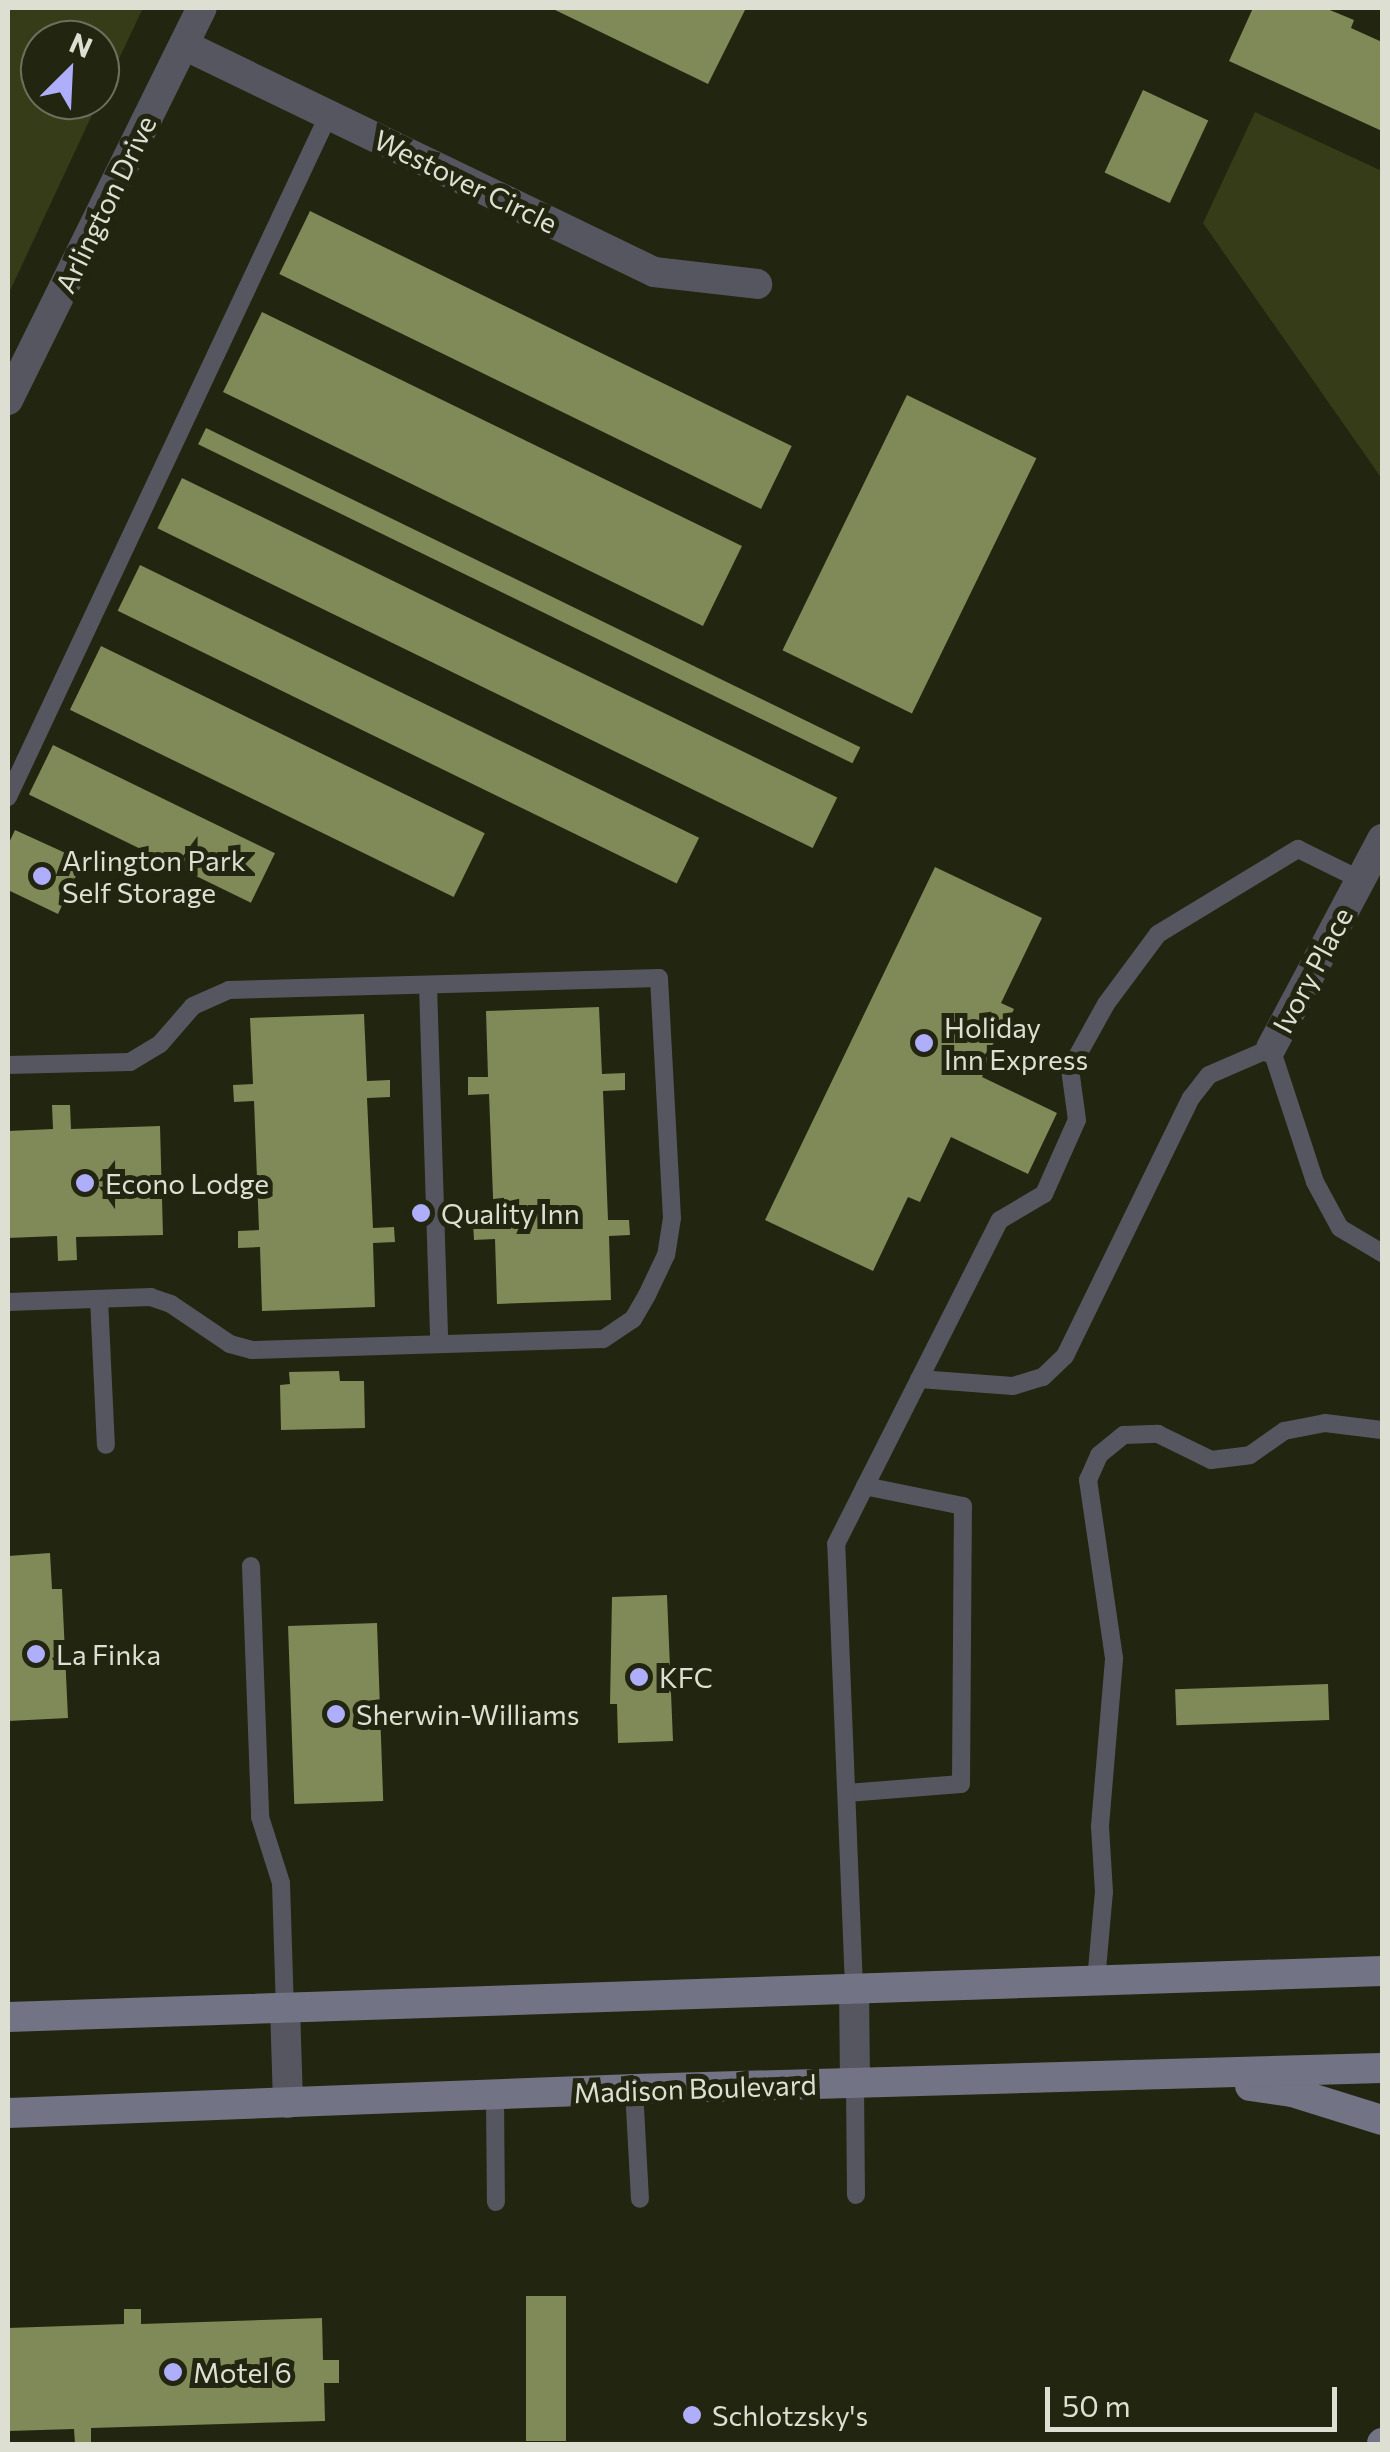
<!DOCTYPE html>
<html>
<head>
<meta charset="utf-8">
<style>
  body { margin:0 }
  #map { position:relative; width:1390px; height:2452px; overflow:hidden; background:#22250f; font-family:Commissioner,sans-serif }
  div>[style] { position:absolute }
  .green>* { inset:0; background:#363c17 }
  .building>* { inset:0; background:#808958; transform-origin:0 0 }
  .lane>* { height:18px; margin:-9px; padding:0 9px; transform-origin:9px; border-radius:9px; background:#565661 }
  .street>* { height:30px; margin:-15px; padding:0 15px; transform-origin:15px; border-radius:15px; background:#565661 }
  .secondary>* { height:30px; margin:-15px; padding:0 15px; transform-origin:15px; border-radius:15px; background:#727384 }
  .dots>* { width:28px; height:28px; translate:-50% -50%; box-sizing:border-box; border:5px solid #22250f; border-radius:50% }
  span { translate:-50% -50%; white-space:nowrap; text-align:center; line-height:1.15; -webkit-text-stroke:10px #22250f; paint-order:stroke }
  .street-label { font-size:28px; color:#dcdfd1 }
  .poi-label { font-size:28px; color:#dcdfd1 }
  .left { translate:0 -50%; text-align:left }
  .frame { position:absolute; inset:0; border:10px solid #dcdfd1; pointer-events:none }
  .north { position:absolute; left:20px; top:20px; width:100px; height:100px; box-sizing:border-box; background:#22250f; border:2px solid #6c6f5d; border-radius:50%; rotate:24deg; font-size:28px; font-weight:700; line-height:40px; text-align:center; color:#dcdfd1 }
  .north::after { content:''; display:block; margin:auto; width:35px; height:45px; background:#afaefa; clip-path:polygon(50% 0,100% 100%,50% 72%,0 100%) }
  .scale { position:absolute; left:1045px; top:2387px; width:292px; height:45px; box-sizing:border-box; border:5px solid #dcdfd1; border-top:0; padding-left:12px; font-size:30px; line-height:35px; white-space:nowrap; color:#dcdfd1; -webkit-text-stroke:8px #22250f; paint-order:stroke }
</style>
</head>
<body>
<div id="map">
  <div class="green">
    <div style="clip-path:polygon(8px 8px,143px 8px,100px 99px,100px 40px,40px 40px,40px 100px,99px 100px,8px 295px)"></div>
    <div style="clip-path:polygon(1255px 112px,1382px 171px,1382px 479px,1203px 223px)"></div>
  </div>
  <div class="building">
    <div style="clip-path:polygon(551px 8px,746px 8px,708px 84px)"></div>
    <div style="clip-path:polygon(1253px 8px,1325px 8px,1354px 20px,1351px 28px,1382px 42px,1382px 131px,1229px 61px)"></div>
    <div style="left:1143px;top:90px;width:72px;height:91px;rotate:25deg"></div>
    <div style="left:310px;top:211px;width:536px;height:70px;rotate:26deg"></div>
    <div style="left:262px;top:312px;width:534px;height:89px;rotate:26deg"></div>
    <div style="left:907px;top:395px;width:144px;height:284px;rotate:26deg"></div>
    <div style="left:206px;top:428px;width:728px;height:18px;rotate:26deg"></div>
    <div style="left:182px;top:478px;width:729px;height:56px;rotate:26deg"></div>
    <div style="left:140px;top:565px;width:622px;height:51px;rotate:26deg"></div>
    <div style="left:101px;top:646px;width:427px;height:71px;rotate:26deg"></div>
    <div style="left:53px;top:745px;width:247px;height:55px;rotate:26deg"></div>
    <div style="clip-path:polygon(15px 830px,83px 861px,58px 914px,8px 890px,8px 845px)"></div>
    <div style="clip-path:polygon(935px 867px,1042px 918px,1001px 1003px,1014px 1009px,982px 1077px,1057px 1113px,1028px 1174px,951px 1137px,920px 1202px,908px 1197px,873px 1271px,765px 1220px)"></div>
    <div style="clip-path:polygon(599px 1007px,602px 1074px,625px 1073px,625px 1090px,603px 1091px,608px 1220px,629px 1220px,630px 1235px,609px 1236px,611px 1300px,497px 1304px,495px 1239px,474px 1240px,473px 1223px,494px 1223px,489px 1094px,468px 1095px,468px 1077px,488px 1077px,486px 1011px)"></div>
    <div style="clip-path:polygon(364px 1014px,367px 1081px,390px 1080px,390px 1097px,367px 1098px,373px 1228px,394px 1227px,395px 1242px,373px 1243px,375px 1307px,262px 1311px,260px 1247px,238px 1248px,238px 1231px,259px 1230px,254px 1101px,234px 1102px,233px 1085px,253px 1084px,250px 1018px)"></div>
    <div style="clip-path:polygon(52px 1105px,70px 1105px,71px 1129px,160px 1126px,163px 1235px,76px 1237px,77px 1260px,58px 1261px,57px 1236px,8px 1238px,8px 1131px,53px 1129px)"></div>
    <div style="clip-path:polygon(339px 1371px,340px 1381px,364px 1381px,365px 1428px,281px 1430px,280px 1385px,290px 1384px,289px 1372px)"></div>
    <div style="clip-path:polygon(50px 1553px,52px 1589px,62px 1589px,68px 1718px,8px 1721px,8px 1556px)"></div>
    <div style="clip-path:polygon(667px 1595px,673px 1741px,618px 1743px,617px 1704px,610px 1704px,612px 1597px)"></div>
    <div style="left:377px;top:1623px;width:178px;height:89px;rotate:88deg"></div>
    <div style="left:1328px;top:1684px;width:36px;height:153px;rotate:88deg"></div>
    <div style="left:526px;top:2296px;width:40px;height:145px"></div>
    <div style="clip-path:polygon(124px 2309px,141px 2309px,141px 2324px,322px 2318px,323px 2360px,339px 2360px,339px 2383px,324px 2383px,325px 2421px,91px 2428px,91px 2444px,75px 2444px,74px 2429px,8px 2431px,8px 2328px,124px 2324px)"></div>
  </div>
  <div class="lane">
    <div style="left:8px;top:797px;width:755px;rotate:-64.83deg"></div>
    <div style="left:428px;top:985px;width:359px;rotate:88.2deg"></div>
    <div style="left:8px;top:1065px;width:122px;rotate:-1.4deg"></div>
    <div style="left:130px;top:1062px;width:35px;rotate:-31deg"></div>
    <div style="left:160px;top:1044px;width:50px;rotate:-49deg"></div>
    <div style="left:193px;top:1006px;width:39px;rotate:-24deg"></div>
    <div style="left:229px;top:990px;width:430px;rotate:-1.6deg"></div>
    <div style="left:659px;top:978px;width:240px;rotate:86.9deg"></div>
    <div style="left:672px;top:1218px;width:37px;rotate:99deg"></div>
    <div style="left:666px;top:1255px;width:44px;rotate:115.4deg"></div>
    <div style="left:647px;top:1295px;width:28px;rotate:120deg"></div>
    <div style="left:633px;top:1319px;width:36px;rotate:146deg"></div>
    <div style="left:603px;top:1339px;width:351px;rotate:178.2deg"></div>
    <div style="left:252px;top:1350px;width:23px;rotate:-165deg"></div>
    <div style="left:230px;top:1344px;width:71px;rotate:-145.9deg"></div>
    <div style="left:171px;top:1304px;width:21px;rotate:-161deg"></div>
    <div style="left:151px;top:1297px;width:143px;rotate:178deg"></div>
    <div style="left:99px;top:1299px;width:146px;rotate:87.3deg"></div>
    <div style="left:919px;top:1379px;width:94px;rotate:4.3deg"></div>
    <div style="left:1013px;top:1386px;width:31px;rotate:-17deg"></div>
    <div style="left:1043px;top:1377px;width:30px;rotate:-44deg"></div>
    <div style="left:1065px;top:1356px;width:287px;rotate:-64deg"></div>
    <div style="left:1191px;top:1098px;width:29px;rotate:-52deg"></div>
    <div style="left:1209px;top:1075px;width:68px;rotate:-23.5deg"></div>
    <div style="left:1271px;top:1048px;width:141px;rotate:71.8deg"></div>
    <div style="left:1315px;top:1182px;width:52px;rotate:61.5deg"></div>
    <div style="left:1340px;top:1228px;width:49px;rotate:30.8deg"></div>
    <div style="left:251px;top:1566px;width:251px;rotate:87.9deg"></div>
    <div style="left:260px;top:1817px;width:69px;rotate:72.3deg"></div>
    <div style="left:281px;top:1883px;width:124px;rotate:88.2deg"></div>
    <div style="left:847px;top:1793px;width:114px;rotate:-4.5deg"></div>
    <div style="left:961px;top:1784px;width:278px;rotate:-89.6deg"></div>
    <div style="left:963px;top:1506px;width:100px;rotate:-168.5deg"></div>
    <div style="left:1096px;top:1981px;width:89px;rotate:-84.9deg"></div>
    <div style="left:1104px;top:1892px;width:66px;rotate:-93.5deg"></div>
    <div style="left:1100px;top:1826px;width:169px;rotate:-85.2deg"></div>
    <div style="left:1114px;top:1658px;width:180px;rotate:-98.3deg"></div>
    <div style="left:1088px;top:1480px;width:27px;rotate:-66deg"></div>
    <div style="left:1099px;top:1455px;width:32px;rotate:-39deg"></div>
    <div style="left:1124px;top:1435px;width:34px;rotate:-2deg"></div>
    <div style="left:1158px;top:1434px;width:59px;rotate:26.1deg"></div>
    <div style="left:1211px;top:1460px;width:39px;rotate:-7deg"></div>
    <div style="left:1250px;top:1455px;width:42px;rotate:-35.2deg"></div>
    <div style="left:1284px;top:1431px;width:42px;rotate:-11deg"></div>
    <div style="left:1325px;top:1423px;width:57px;rotate:7deg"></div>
    <div style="left:854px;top:1987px;width:443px;rotate:-92.3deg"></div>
    <div style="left:836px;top:1544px;width:363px;rotate:-63.2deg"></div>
    <div style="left:1000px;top:1220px;width:51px;rotate:-30.6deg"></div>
    <div style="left:1044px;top:1194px;width:81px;rotate:-66deg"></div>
    <div style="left:1077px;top:1120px;width:51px;rotate:-97.8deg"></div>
    <div style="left:1070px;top:1069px;width:74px;rotate:-61deg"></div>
    <div style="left:1106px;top:1004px;width:87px;rotate:-53.4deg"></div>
    <div style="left:1158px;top:934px;width:164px;rotate:-31.3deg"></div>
    <div style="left:1298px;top:849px;width:68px;rotate:26.2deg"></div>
    <div style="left:855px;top:2083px;width:112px;rotate:89.5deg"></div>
    <div style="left:634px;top:2089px;width:110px;rotate:86.9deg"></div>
    <div style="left:495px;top:2097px;width:105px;rotate:89.5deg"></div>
  </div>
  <div class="street">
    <div style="left:184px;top:45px;width:522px;rotate:25.78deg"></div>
    <div style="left:654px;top:272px;width:104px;rotate:6.6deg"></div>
    <div style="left:8px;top:400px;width:437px;rotate:-63.7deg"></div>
    <div style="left:1271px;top:1048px;width:237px;rotate:-62deg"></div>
    <div style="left:854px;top:1987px;width:96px;rotate:89.4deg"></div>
    <div style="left:285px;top:2007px;width:96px;rotate:88.2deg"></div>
  </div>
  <div class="secondary">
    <div style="left:8px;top:2017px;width:1375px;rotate:-1.92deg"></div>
    <div style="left:1250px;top:2086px;width:42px;rotate:8.1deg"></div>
    <div style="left:1292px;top:2092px;width:94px;rotate:17.3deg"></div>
    <div style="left:8px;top:2113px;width:626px;rotate:-2.2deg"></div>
    <div style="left:634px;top:2089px;width:748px;rotate:-1.61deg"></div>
    <div style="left:1382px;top:2444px;width:1px;rotate:-90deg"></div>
  </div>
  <div class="dots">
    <div style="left:42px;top:876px;background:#afaefa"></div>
    <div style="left:924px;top:1043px;background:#afaefa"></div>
    <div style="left:85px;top:1183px;background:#afaefa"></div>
    <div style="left:421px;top:1213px;background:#afaefa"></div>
    <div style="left:36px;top:1654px;background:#afaefa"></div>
    <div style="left:639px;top:1677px;background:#afaefa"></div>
    <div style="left:336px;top:1714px;background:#afaefa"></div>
    <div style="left:173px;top:2372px;background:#afaefa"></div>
    <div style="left:692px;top:2415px;background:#afaefa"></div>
  </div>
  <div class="street-label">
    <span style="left:466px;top:181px;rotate:26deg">Westover Circle</span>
    <span style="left:105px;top:204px;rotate:-64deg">Arlington Drive</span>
    <span style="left:1312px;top:970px;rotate:-62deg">Ivory Place</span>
    <span style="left:695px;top:2088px;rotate:-2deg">Madison Boulevard</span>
  </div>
  <div class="poi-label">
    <span class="left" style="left:62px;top:876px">Arlington Park<br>Self Storage</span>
    <span class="left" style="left:944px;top:1043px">Holiday<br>Inn Express</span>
    <span class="left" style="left:105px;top:1183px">Econo Lodge</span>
    <span class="left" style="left:441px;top:1213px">Quality Inn</span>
    <span class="left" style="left:56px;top:1654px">La Finka</span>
    <span class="left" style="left:659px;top:1677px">KFC</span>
    <span class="left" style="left:356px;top:1714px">Sherwin-Williams</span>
    <span class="left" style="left:193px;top:2372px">Motel 6</span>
    <span class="left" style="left:712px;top:2415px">Schlotzsky's</span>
  </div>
  <div class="frame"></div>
  <div class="north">N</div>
  <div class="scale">50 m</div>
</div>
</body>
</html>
